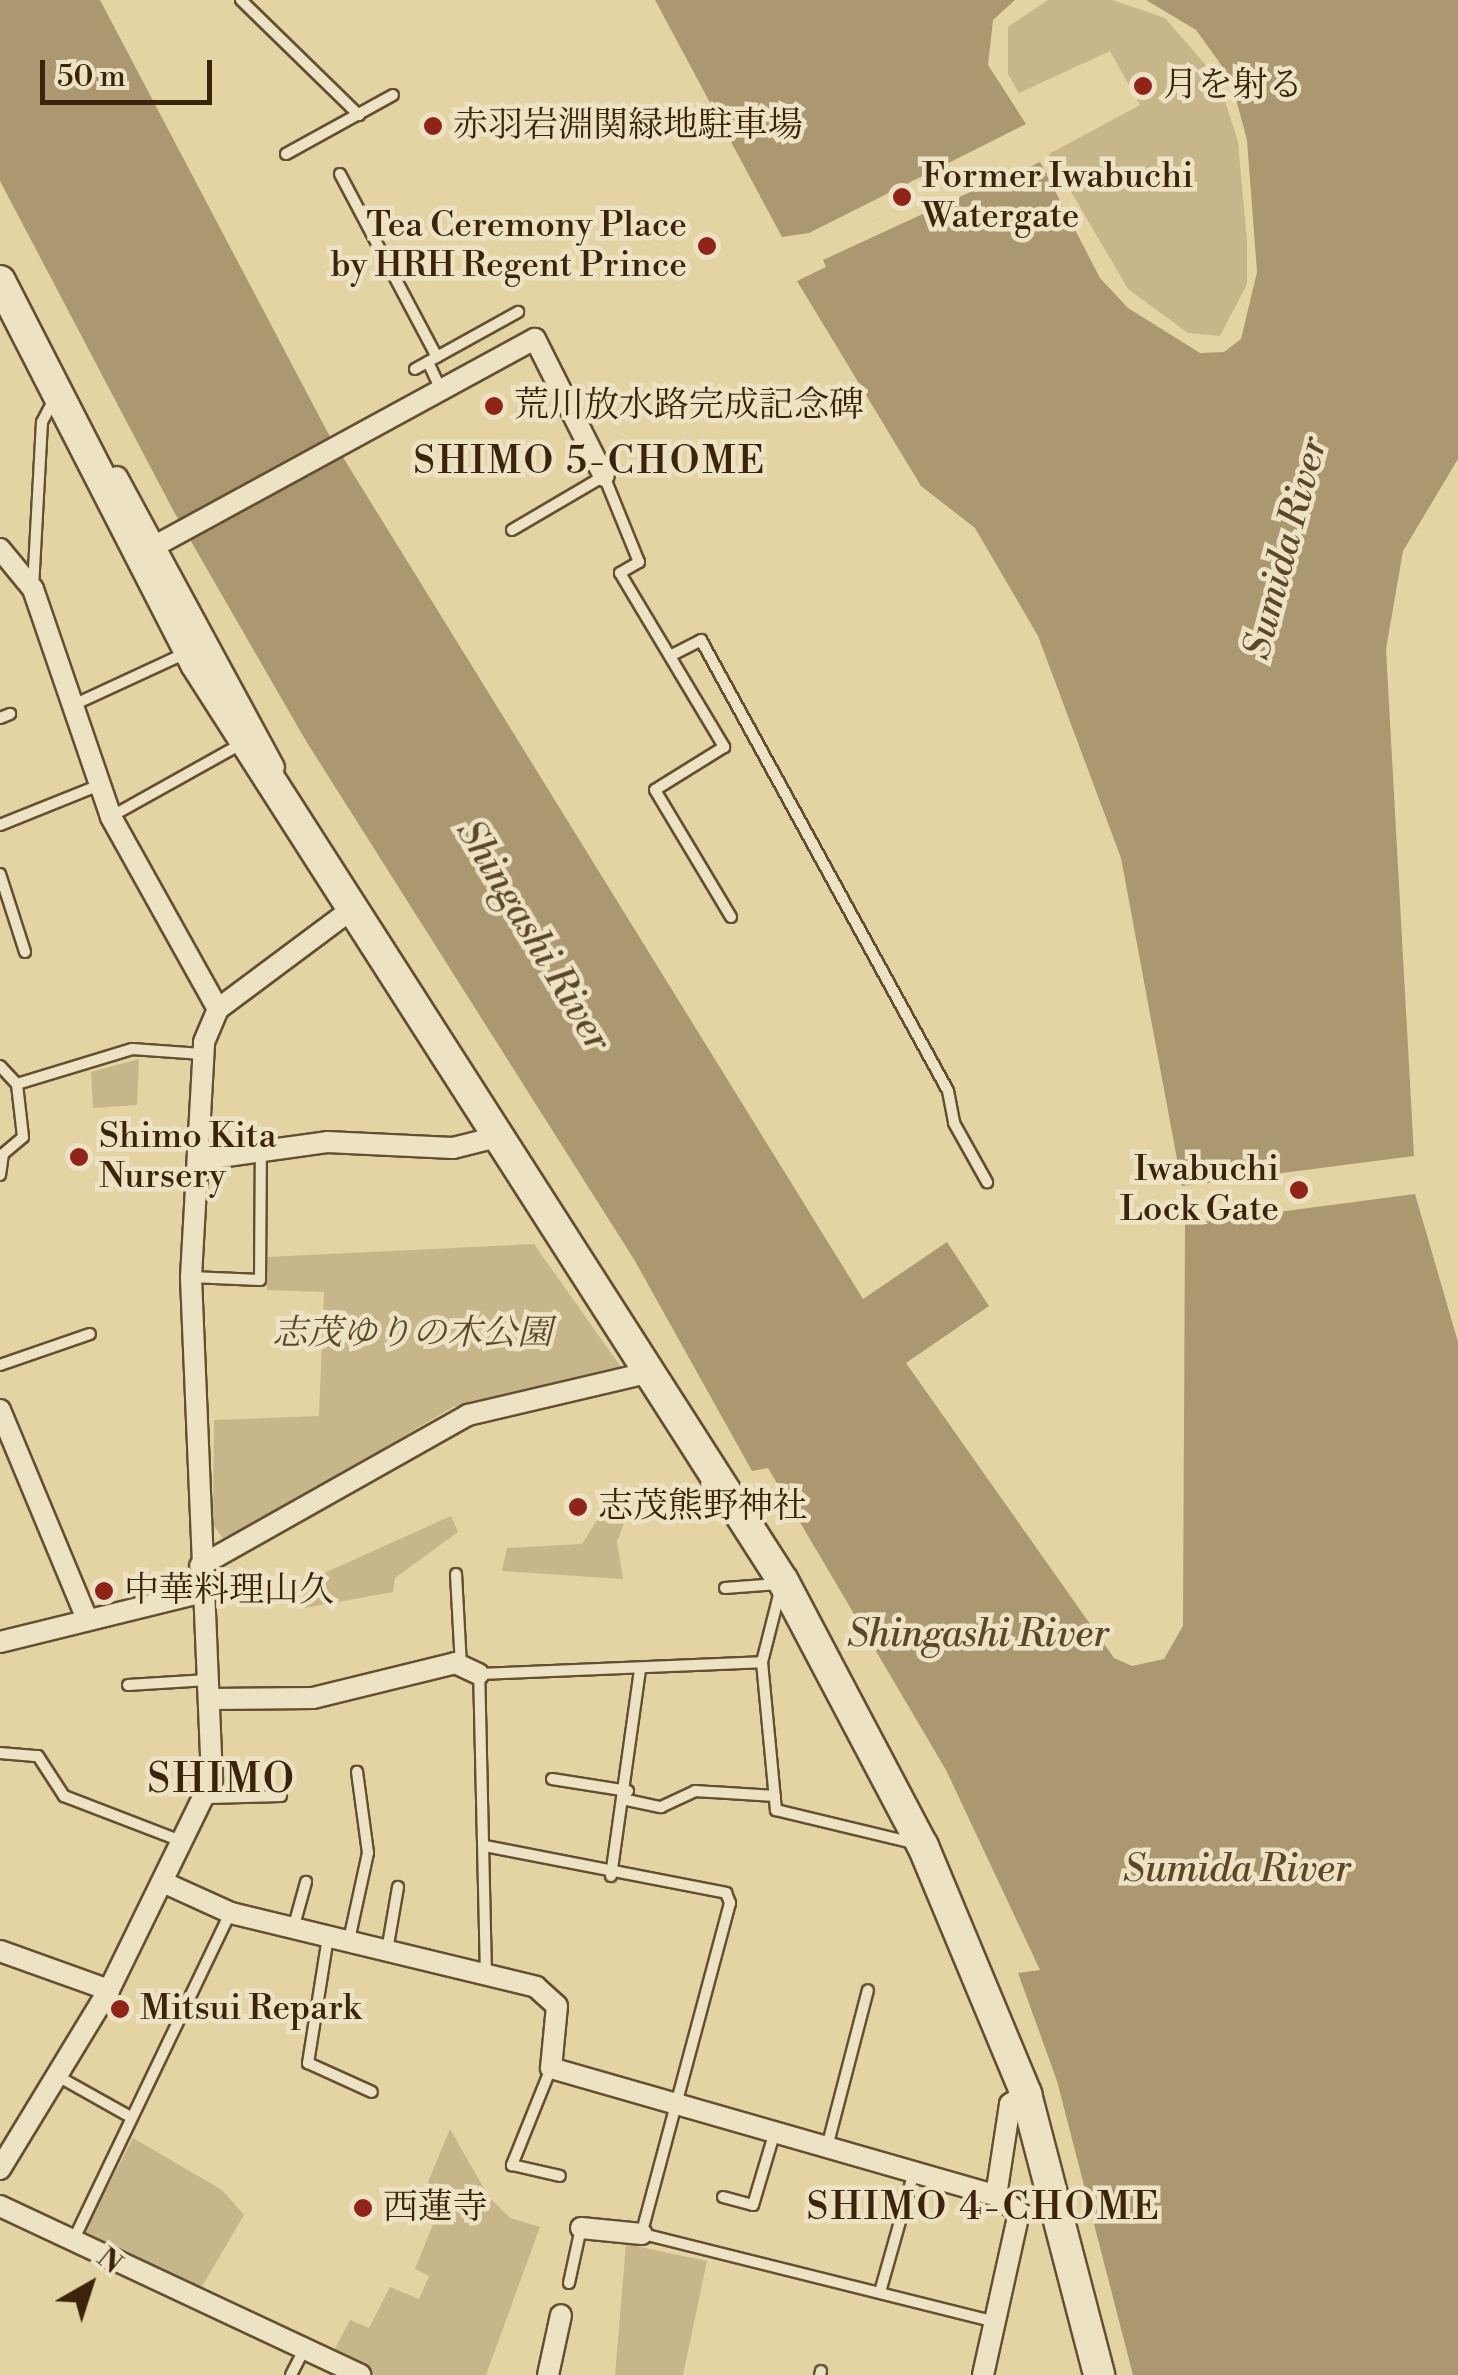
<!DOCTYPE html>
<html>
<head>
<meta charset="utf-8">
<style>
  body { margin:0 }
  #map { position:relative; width:1458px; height:2375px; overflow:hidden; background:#e4d4a4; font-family:"Libre Bodoni","Noto Serif JP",serif }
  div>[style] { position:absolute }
  .green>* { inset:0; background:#c7b68a }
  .water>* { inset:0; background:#ab9870 }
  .pier>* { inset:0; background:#e4d4a4 }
  .roads { filter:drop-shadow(2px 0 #654f32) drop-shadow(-2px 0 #654f32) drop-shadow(0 2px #654f32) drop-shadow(0 -2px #654f32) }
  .lane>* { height:10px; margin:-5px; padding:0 5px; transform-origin:5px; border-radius:5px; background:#ede3c4 }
  .street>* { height:20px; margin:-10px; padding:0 10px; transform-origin:10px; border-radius:10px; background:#ede3c4 }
  .secondary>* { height:30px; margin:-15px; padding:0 15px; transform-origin:15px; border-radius:15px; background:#ede3c4 }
  .dots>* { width:28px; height:28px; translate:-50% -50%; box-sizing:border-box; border:5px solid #ede3c4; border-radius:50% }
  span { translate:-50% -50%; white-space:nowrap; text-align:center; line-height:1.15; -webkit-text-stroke:9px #ede3c4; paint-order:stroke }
  .poi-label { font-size:35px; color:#3b230c }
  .left { translate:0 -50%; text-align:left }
  .right { translate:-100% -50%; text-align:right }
  .park-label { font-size:35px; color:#5e482c; font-style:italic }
  .neighbourhood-label { font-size:38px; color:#3b230c; letter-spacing:2.5px }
  .water-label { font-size:38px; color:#5d462a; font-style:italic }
  .quarter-label { font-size:40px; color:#3b230c; letter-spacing:2.5px }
  .north { position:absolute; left:40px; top:2235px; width:100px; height:100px; -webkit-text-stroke:8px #ede3c4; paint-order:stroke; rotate:39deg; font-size:28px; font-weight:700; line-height:40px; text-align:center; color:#3b230c }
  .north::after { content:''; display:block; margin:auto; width:35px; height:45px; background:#3b230c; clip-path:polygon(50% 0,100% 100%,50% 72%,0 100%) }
  .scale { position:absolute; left:40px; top:60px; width:172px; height:45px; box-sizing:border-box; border:5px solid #3b230c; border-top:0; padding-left:12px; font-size:30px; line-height:35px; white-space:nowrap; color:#3b230c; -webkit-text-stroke:8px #ede3c4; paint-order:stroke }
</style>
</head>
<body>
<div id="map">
  <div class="green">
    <div style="clip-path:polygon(1048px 0,1112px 0,1165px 18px,1218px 79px,1238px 142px,1247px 241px,1247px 284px,1220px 336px,1188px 333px,1128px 289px,1049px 154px,1140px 105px,1110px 51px,1019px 93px,1008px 74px,1008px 27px)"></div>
    <div style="clip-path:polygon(139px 1059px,137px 1105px,93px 1108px,91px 1072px)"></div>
    <div style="clip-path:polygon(534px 1244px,621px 1367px,615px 1376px,453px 1407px,226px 1542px,213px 1525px,214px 1420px,319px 1416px,324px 1292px,267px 1290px,267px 1257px)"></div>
    <div style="clip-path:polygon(615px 1492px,627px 1515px,617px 1542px,623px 1579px,502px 1571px,507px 1548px,582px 1544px)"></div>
    <div style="clip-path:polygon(451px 1516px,458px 1532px,395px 1578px,393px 1592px,305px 1608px,300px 1584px)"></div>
    <div style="clip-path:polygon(450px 2129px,489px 2197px,510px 2218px,540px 2227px,486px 2375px,370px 2375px,332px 2354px,350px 2320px,369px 2328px,390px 2287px,419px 2299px,429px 2276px,415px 2269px,442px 2202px,428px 2182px)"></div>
    <div style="clip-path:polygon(133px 2138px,222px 2190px,244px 2215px,200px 2290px,84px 2232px)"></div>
    <div style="clip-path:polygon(626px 2244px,707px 2261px,683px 2375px,615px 2375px)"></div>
  </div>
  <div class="water">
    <div style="clip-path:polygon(0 0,100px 0,328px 433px,863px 1299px,947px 1242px,989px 1306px,906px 1363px,1114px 1658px,1132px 1666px,1164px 1659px,1183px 1626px,1185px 1224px,1415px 1194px,1458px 1342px,1458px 2375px,1133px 2375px,1057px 2081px,1018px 1973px,1040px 1970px,946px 1770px,768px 1468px,752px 1471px,635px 1261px,306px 741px,173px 510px,0 181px)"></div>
    <div style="clip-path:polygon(655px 0,1015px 0,993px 20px,988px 65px,1026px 124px,809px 233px,782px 237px)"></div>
    <div style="clip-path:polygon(1146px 0,1458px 0,1458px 459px,1403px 551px,1386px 649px,1414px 1156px,1182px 1186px,1121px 858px,1038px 636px,975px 528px,921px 486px,797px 281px,825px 267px,819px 248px,995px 161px,1004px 179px,1040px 162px,1100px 278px,1128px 308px,1200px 353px,1224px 352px,1241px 339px,1257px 272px,1247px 140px,1230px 77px,1196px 30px)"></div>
  </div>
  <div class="pier">
    <div style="clip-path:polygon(1044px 158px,823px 260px,826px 267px,792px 283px,819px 265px,814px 250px,999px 159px,1006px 173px)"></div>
  </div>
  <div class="roads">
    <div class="lane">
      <div style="left:241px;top:0;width:165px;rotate:44.3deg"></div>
      <div style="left:286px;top:154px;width:122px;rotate:-28.9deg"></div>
      <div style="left:340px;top:174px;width:207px;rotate:62.1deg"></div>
      <div style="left:428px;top:362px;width:31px;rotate:65deg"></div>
      <div style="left:415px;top:369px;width:118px;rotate:-29deg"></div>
      <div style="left:512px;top:530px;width:107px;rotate:-30.4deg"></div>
      <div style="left:604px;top:476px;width:93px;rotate:67.9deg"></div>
      <div style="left:639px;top:562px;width:22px;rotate:150deg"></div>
      <div style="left:620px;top:573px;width:203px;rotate:59.1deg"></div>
      <div style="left:724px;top:747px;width:81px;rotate:148.1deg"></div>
      <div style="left:655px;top:790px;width:148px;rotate:59.1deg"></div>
      <div style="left:33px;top:588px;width:166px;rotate:-86.9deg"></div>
      <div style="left:42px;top:422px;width:26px;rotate:-62deg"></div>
      <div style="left:672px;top:655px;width:33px;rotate:-27deg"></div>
      <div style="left:701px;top:640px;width:514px;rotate:61.29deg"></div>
      <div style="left:948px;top:1091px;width:33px;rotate:79deg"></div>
      <div style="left:954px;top:1123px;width:68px;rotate:60.8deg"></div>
      <div style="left:69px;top:707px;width:129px;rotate:-24.8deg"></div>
      <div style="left:0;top:718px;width:11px;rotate:-22deg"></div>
      <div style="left:112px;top:816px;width:148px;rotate:-29.2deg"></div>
      <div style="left:0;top:825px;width:105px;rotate:-21.9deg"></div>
      <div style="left:0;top:874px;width:82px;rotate:72.2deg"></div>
      <div style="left:0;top:1066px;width:25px;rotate:47deg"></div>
      <div style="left:0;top:1175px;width:21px;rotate:-82deg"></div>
      <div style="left:3px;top:1154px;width:26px;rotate:-40deg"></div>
      <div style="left:23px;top:1137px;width:53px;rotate:-96.5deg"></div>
      <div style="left:17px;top:1084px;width:120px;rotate:-16.9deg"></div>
      <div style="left:132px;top:1049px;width:70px;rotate:4.1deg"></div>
      <div style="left:191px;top:1277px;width:69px;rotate:2.5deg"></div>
      <div style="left:260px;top:1280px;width:128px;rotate:-89.6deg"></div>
      <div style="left:0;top:1365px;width:95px;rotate:-19deg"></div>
      <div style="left:456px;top:1574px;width:91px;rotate:86.9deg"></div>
      <div style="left:725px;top:1588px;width:53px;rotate:-4.3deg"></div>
      <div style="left:780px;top:1591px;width:73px;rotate:104.2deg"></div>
      <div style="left:762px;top:1662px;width:149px;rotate:84.6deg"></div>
      <div style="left:776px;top:1810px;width:141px;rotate:13.5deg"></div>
      <div style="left:128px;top:1685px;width:80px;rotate:-3.6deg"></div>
      <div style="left:0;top:1753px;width:38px;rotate:5deg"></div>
      <div style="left:38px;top:1756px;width:48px;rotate:57deg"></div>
      <div style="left:64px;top:1796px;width:125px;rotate:21deg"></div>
      <div style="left:552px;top:1779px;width:77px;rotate:9deg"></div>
      <div style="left:208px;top:1798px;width:73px;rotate:-1.6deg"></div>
      <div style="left:627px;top:1800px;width:35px;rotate:12deg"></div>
      <div style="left:661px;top:1807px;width:38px;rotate:-25deg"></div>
      <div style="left:695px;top:1791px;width:80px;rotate:3.6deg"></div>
      <div style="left:485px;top:1846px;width:246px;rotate:11deg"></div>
      <div style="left:726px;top:1893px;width:11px;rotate:68deg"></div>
      <div style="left:730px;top:1903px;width:332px;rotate:105deg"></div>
      <div style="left:611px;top:1876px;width:208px;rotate:-82deg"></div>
      <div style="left:293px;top:1929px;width:49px;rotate:-74.5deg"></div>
      <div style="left:328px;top:1937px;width:128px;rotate:99deg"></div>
      <div style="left:308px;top:2063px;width:70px;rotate:24.4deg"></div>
      <div style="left:349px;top:1940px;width:89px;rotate:-77.7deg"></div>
      <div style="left:368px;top:1853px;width:82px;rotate:-97.7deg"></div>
      <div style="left:388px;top:1945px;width:59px;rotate:-80.2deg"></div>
      <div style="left:486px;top:1975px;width:301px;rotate:-91.3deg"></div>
      <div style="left:479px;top:1674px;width:283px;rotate:-2.4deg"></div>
      <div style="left:551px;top:2068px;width:105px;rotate:111.9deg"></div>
      <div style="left:512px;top:2165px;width:49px;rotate:12.9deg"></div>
      <div style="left:61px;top:2078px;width:76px;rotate:29.3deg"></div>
      <div style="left:826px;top:2151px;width:166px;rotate:-75.4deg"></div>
      <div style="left:723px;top:2197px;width:31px;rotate:15deg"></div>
      <div style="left:753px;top:2205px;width:70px;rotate:-73.4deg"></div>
      <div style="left:643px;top:2234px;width:363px;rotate:14deg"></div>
      <div style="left:73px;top:2241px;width:363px;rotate:-64.4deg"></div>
      <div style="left:569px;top:2283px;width:56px;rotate:-77.7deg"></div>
      <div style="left:880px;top:2292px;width:122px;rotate:-74.2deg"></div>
      <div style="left:291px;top:2375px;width:29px;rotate:-63deg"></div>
      <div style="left:820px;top:2375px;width:4px;rotate:-76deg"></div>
    </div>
    <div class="street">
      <div style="left:117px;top:477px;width:330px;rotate:61.6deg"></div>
      <div style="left:153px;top:547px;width:435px;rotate:-28.6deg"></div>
      <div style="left:535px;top:339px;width:153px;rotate:63.3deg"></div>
      <div style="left:0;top:549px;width:52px;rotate:50.5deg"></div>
      <div style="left:33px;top:589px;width:241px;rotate:71.1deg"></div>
      <div style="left:111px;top:817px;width:220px;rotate:60.9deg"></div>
      <div style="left:198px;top:1160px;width:130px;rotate:-7.9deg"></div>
      <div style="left:327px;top:1142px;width:126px;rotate:2.7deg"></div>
      <div style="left:453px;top:1148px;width:49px;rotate:-14deg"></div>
      <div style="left:0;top:1410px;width:226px;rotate:67.4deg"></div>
      <div style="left:200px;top:1566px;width:308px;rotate:-29.4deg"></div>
      <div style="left:468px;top:1415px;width:189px;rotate:-13.2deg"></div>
      <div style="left:0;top:1642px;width:206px;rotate:-13.8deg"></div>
      <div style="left:211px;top:1699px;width:102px;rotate:-0.6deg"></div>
      <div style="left:313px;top:1698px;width:146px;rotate:-13.8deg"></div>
      <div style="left:455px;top:1663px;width:26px;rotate:25deg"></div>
      <div style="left:167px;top:1884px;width:70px;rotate:24.4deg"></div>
      <div style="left:231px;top:1913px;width:314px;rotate:13.6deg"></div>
      <div style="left:536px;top:1987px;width:28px;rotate:42deg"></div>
      <div style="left:557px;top:2006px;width:62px;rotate:95.5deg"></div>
      <div style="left:551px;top:2068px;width:463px;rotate:16deg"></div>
      <div style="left:0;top:1951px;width:116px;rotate:19.7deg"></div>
      <div style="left:0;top:2169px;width:210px;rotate:-58.7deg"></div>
      <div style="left:109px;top:1990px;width:235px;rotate:-64deg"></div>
      <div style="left:212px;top:1779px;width:502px;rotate:-92.4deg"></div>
      <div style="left:191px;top:1277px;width:235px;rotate:-86.8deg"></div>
      <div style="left:204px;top:1042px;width:36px;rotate:-67deg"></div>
      <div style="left:218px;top:1009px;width:171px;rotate:-36.7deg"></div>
      <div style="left:0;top:2206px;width:398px;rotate:25.1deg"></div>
      <div style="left:581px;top:2228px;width:61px;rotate:5.6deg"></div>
      <div style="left:548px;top:2375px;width:61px;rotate:-77.8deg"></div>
      <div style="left:983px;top:2375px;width:167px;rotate:-77.5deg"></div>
      <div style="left:1019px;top:2212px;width:28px;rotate:-145deg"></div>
      <div style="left:996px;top:2196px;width:93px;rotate:-81.3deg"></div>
      <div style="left:1010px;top:2104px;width:19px;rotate:-32deg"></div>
    </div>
    <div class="secondary">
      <div style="left:0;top:281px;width:430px;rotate:62.9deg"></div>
      <div style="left:196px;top:664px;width:1089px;rotate:57.38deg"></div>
      <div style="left:783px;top:1581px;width:300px;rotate:62.2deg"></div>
      <div style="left:923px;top:1846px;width:269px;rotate:67.4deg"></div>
      <div style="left:1026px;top:2094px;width:290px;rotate:75.4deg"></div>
    </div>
  </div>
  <div class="dots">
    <div style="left:1143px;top:86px;background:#8f2418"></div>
    <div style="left:433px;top:126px;background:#8f2418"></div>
    <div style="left:902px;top:197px;background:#8f2418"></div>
    <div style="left:707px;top:246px;background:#8f2418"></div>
    <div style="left:494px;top:406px;background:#8f2418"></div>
    <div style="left:79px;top:1157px;background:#8f2418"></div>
    <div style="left:1299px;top:1190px;background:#8f2418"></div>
    <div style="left:578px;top:1507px;background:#8f2418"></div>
    <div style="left:104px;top:1591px;background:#8f2418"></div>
    <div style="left:120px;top:2009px;background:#8f2418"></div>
    <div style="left:363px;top:2208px;background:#8f2418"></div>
  </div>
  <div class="poi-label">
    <span class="left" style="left:1163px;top:86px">月を射る</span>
    <span class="left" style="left:453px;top:126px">赤羽岩淵関緑地駐車場</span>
    <span class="left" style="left:922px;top:197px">Former Iwabuchi<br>Watergate</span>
    <span class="right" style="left:687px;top:246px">Tea Ceremony Place<br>by HRH Regent Prince</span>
    <span class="left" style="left:514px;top:406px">荒川放水路完成記念碑</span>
    <span class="left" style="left:99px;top:1157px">Shimo Kita<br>Nursery</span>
    <span class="right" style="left:1279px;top:1190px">Iwabuchi<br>Lock Gate</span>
    <span class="left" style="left:598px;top:1507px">志茂熊野神社</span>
    <span class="left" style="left:124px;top:1591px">中華料理山久</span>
    <span class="left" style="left:140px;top:2009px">Mitsui Repark</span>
    <span class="left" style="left:383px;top:2208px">西蓮寺</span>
  </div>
  <div class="park-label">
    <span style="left:412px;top:1334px">志茂ゆりの木公園</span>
  </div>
  <div class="neighbourhood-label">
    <span style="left:590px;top:462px">SHIMO 5-CHOME</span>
    <span style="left:984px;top:2208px">SHIMO 4-CHOME</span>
  </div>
  <div class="water-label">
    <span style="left:1286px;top:548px;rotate:-75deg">Sumida River</span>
    <span style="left:533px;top:936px;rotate:59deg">Shingashi River</span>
    <span style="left:978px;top:1635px">Shingashi River</span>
    <span style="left:1237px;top:1870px">Sumida River</span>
  </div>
  <div class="quarter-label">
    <span style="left:222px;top:1780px">SHIMO</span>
  </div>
  <div class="north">N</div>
  <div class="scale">50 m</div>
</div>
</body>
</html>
